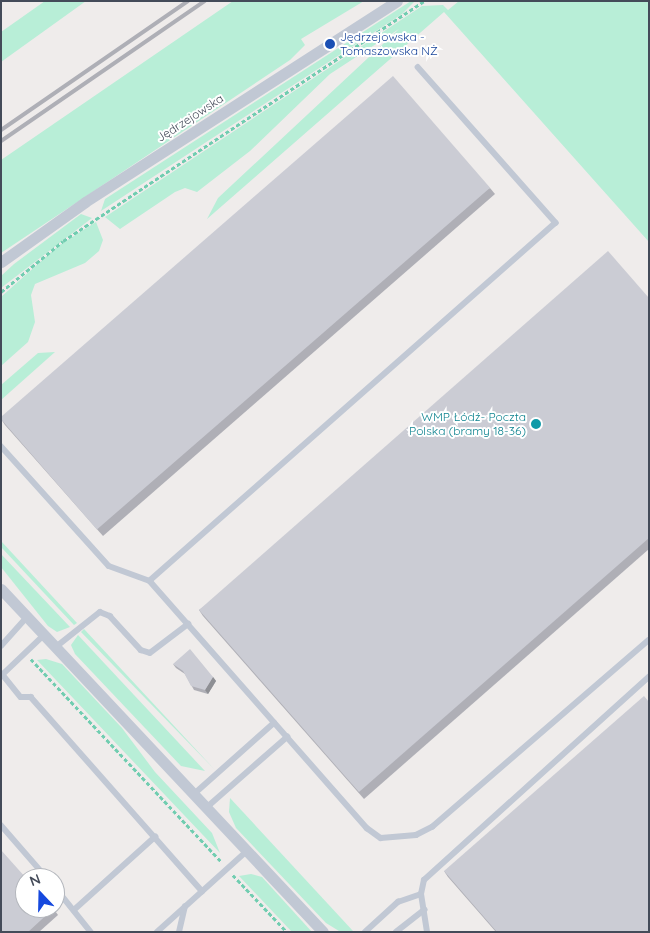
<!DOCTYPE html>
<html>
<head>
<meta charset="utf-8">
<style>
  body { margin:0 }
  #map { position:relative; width:650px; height:933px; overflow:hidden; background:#efeceb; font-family:Quicksand,sans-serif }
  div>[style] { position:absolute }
  .green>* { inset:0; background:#b8eed7 }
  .path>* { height:2.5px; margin-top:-1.25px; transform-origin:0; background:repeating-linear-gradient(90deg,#70cdb0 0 4px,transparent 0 6.5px) }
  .lane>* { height:5.5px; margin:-2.75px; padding:0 2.75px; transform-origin:2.75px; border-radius:2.75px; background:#c1c8d4 }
  .street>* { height:11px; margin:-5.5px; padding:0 5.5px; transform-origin:5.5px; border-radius:5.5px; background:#c1c8d4 }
  .rail>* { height:4px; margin:-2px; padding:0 2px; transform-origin:2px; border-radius:2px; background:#aeafb6 }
  .wall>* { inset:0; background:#afafb6 }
  .shaded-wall>* { inset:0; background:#8e8f94 }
  .building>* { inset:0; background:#cbccd4; transform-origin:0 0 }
  .dots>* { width:14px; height:14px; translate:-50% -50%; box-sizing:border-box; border:2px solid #fff; border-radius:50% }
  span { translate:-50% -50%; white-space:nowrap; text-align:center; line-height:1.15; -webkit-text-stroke:4px #fff; paint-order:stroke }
  .transit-label { font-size:12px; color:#164399 }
  .left { translate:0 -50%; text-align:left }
  .street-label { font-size:12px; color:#444b59 }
  .culture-label { font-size:12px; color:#0d838f }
  .right { translate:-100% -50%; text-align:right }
  .frame { position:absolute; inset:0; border:2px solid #444b59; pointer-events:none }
  .north { position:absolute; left:15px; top:868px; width:50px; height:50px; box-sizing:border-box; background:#fff; border:1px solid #b4b7bd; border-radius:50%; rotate:339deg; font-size:14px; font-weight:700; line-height:20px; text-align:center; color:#444b59 }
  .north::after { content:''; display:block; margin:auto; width:18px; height:22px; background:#1649de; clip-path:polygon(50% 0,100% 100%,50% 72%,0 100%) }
</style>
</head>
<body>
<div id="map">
  <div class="green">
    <div style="clip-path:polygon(45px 1px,86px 1px,1px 62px,1px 32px)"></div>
    <div style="clip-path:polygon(233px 1px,364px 1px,301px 39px,305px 45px,290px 60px,1px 253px,1px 160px)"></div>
    <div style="clip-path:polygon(411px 1px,415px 1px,402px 14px,101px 211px,105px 199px)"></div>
    <div style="clip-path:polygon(459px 1px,649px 1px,649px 242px,444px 12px,207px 219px,218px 198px,399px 29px,330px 74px,250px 151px,197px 192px,185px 188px,175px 192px,120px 229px,105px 217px,422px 6px,443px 5px,448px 10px)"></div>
    <div style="clip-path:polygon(81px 214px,92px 218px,1px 288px,1px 276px,14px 264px)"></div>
    <div style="clip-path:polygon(96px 222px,103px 240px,99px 251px,85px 263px,35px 284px,31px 295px,35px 322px,28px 342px,1px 366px,1px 297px,58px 246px)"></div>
    <div style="clip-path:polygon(55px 352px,1px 400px,1px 385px,38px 353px)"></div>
    <div style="clip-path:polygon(1px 541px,77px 623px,74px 625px,1px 547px)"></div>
    <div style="clip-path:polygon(1px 554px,70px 627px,57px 632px,48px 626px,1px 567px)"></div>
    <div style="clip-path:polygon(84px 629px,215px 770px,81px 632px)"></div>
    <div style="clip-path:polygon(78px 635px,205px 771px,181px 766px,75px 654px,71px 645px)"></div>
    <div style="clip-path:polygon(46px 659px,62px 664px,122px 728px,155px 772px,212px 833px,220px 853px,37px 660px)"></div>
    <div style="clip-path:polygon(230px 798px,353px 931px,339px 931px,326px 923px,236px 828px,229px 812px)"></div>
    <div style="clip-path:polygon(251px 874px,262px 877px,312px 932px,292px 932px,239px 876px)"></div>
  </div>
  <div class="path">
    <div style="left:1px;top:292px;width:80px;rotate:-39.4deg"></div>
    <div style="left:63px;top:241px;width:433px;rotate:-33.6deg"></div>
    <div style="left:31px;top:659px;width:277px;rotate:46.8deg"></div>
    <div style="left:233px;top:875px;width:79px;rotate:46.5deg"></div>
  </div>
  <div class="lane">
    <div style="left:418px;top:67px;width:208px;rotate:48.5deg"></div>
    <div style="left:556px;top:223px;width:541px;rotate:138.6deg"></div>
    <div style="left:150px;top:581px;width:329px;rotate:48.7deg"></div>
    <div style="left:367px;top:828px;width:17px;rotate:36deg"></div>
    <div style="left:381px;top:838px;width:35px;rotate:-5deg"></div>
    <div style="left:416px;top:835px;width:18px;rotate:-27deg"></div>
    <div style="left:432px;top:827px;width:286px;rotate:-40.8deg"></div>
    <div style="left:1px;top:446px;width:161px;rotate:48deg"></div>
    <div style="left:109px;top:566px;width:44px;rotate:20.1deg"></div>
    <div style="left:1px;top:646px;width:39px;rotate:-48deg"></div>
    <div style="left:56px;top:647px;width:56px;rotate:-38.5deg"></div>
    <div style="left:100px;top:612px;width:11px;rotate:22deg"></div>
    <div style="left:110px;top:616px;width:46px;rotate:47.6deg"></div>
    <div style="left:141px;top:650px;width:9px;rotate:18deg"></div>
    <div style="left:150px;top:653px;width:48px;rotate:-37.3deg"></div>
    <div style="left:3px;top:675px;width:28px;rotate:51deg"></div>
    <div style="left:21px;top:697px;width:10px"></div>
    <div style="left:31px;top:697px;width:259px;rotate:48.6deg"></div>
    <div style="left:1px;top:676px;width:59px;rotate:-43.6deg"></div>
    <div style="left:194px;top:794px;width:107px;rotate:-41.6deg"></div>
    <div style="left:206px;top:808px;width:108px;rotate:-41.2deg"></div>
    <div style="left:1px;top:825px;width:70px;rotate:49deg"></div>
    <div style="left:55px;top:887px;width:58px;rotate:51.3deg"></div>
    <div style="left:75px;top:909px;width:108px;rotate:-42deg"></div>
    <div style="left:157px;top:932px;width:121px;rotate:-42deg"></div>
    <div style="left:179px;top:932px;width:26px;rotate:-77deg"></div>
    <div style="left:365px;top:932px;width:45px;rotate:-42.3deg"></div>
    <div style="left:398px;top:902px;width:24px;rotate:-19deg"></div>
    <div style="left:396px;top:932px;width:36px;rotate:-38deg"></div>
    <div style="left:427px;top:932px;width:38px;rotate:-99deg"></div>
    <div style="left:421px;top:894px;width:14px;rotate:-78deg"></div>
    <div style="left:424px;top:880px;width:303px;rotate:-42.1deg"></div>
  </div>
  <div class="street">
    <div style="left:1px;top:262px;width:103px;rotate:-35.5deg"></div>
    <div style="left:85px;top:202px;width:371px;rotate:-32.8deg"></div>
    <div style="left:1px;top:589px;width:470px;rotate:46.8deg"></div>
  </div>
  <div class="rail">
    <div style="left:1px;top:130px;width:227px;rotate:-34.6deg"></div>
    <div style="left:1px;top:141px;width:247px;rotate:-34.5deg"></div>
  </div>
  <div class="wall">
    <div style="clip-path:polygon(490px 188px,495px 194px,103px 536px,5px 425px,1px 419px)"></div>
    <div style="clip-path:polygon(649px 298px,649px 549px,364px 799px,203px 616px,199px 610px)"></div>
    <div style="clip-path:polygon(173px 664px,213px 677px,216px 681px,208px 694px,194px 690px,185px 674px,176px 668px)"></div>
    <div style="clip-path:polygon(444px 871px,649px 932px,496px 932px,448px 877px)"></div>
    <div style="clip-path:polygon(53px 908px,58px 915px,39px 932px,1px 932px)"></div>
  </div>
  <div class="shaded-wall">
    <div style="clip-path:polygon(213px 677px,216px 681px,208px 694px,205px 690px)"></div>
  </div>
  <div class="building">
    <div style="left:393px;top:76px;width:148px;height:521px;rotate:49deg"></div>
    <div style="clip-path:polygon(608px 251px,649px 298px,649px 538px,359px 792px,199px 610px)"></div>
    <div style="clip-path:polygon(190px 649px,213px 677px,205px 690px,191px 686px,183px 671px,173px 664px)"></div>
    <div style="clip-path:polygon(644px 696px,649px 702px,649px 932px,497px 932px,444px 871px)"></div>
    <div style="clip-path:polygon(1px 850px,26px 878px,25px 878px,25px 908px,53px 908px,53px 909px,28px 932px,1px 932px)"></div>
  </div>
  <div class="dots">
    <div style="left:330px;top:44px;background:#1a4fb4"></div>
    <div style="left:536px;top:424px;background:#0f9aa8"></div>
  </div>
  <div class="transit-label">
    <span class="left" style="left:340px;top:44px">Jędrzejowska -<br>Tomaszowska NŻ</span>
  </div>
  <div class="street-label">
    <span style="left:190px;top:118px;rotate:-33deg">Jędrzejowska</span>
  </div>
  <div class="culture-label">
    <span class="right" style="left:526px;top:424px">WMP Łódź- Poczta<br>Polska (bramy 18-36)</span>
  </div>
  <div class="frame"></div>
  <div class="north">N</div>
</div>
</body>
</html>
